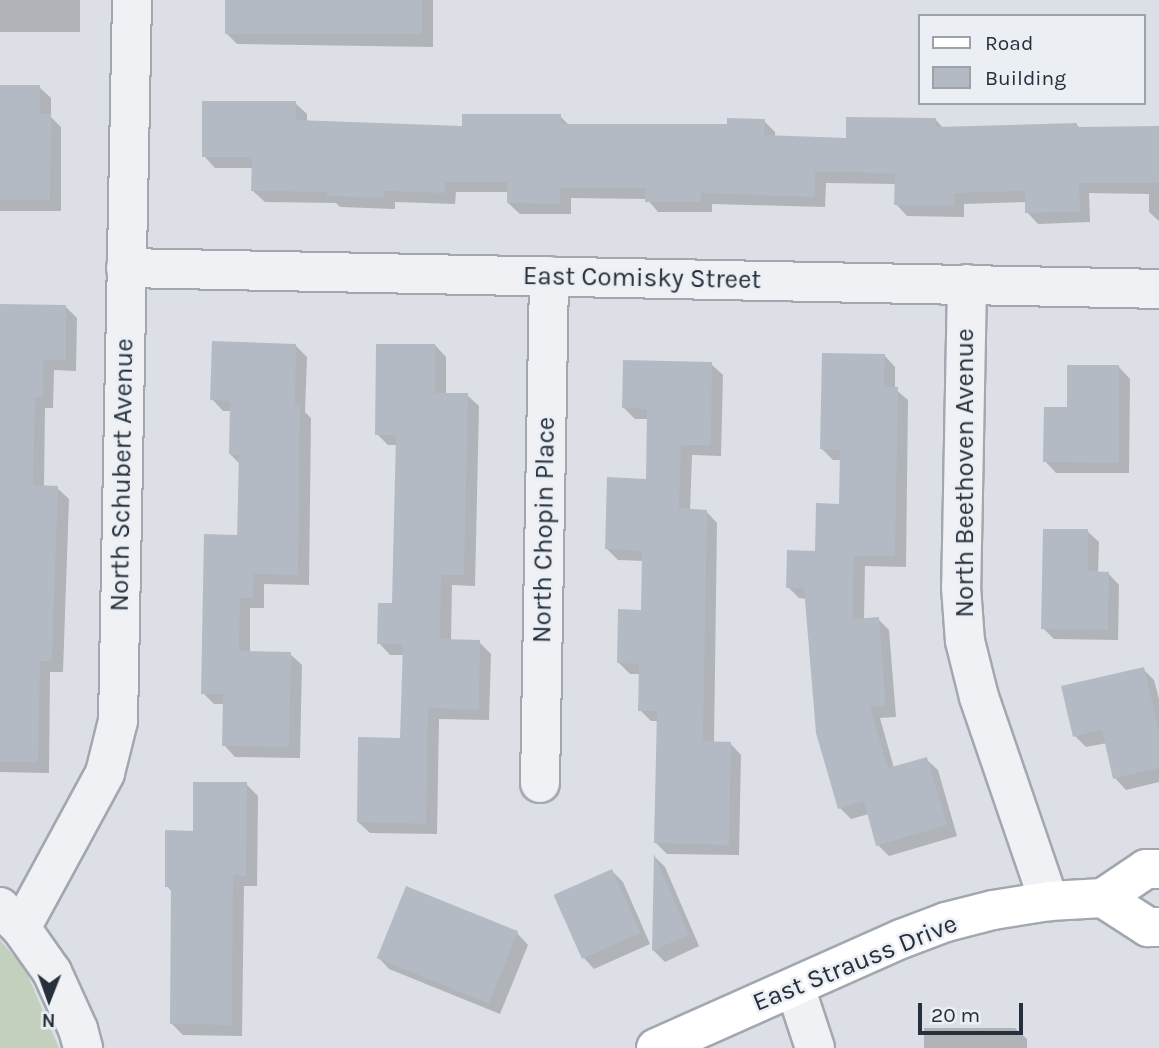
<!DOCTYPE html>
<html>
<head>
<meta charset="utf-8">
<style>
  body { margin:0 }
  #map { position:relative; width:1159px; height:1048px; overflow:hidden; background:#dce0e6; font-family:Karla,sans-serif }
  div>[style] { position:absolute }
  .green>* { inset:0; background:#c2d0bd }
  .shadow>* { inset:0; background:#0003; transform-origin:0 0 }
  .building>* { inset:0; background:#b3bac3; transform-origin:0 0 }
  .roads { filter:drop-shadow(2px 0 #a2a7b0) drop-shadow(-2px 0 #a2a7b0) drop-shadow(0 2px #a2a7b0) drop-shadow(0 -2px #a2a7b0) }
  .street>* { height:38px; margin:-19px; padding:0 19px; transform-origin:19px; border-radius:19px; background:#eff1f5 }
  .secondary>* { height:38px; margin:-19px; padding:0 19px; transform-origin:19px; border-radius:19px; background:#fff }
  span { translate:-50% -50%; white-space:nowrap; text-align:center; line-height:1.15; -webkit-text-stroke:5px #ebeff4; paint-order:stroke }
  .street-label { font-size:26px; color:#262f3c }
  .legend { position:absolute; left:918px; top:14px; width:228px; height:91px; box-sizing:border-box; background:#ebeff4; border:2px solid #9ca2aa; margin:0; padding:9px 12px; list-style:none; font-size:21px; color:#262f3c }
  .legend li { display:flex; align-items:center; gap:14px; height:35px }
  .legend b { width:35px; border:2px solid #9ca2aa }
  .north { position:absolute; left:14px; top:964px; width:70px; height:70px; -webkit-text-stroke:5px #ebeff4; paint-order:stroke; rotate:181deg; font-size:19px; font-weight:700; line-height:28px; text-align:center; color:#262f3c }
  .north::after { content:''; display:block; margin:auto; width:24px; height:32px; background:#262f3c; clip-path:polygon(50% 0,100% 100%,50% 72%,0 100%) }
  .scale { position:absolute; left:918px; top:1003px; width:105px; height:32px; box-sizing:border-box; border:4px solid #262f3c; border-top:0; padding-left:9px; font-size:21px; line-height:24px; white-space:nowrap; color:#262f3c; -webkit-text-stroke:5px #ebeff4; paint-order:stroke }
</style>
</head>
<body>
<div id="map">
  <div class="green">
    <div style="clip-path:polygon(0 940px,25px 969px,59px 1048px,0 1048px)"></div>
  </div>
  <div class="shadow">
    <div style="left:0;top:0;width:80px;height:32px"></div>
    <div style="clip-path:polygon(227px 0,433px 0,433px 47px,237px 44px,226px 33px)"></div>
    <div style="clip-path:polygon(0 87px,39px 87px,51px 98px,51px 117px,61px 127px,61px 211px,0 211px)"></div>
    <div style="clip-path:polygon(295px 103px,307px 114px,307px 122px,464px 127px,560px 116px,570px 126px,728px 126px,764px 121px,775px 132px,775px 137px,848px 139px,936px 120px,944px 129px,1077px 125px,1080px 128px,1159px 128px,1159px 221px,1149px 212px,1149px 194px,1089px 193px,1090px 222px,1038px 224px,1027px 212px,1027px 202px,964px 204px,964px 217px,907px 216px,896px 204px,896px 184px,826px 183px,825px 207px,712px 204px,712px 212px,658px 212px,647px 199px,571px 198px,571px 214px,520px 214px,508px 203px,509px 192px,456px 192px,455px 204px,395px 202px,395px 209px,340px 207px,336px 203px,265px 202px,253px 191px,253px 168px,215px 168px,204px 156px)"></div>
    <div style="clip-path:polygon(0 306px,66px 307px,77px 318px,76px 371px,54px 370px,53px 408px,45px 408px,44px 487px,57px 488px,69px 499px,63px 672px,50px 672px,49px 773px,0 772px)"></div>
    <div style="clip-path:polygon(435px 345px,446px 357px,446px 395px,467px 395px,479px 406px,475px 586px,452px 585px,451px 641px,479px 642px,491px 654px,489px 720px,439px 719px,437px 834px,370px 833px,358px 822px,402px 740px,404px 655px,390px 655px,379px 643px,393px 605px,398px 445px,388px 445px,377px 434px)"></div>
    <div style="clip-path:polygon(296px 346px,307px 357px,305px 412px,311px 418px,309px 585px,264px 584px,264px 608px,250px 608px,250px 653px,290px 654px,302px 665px,300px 758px,235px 757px,224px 745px,225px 704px,214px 704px,203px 693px,239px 537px,240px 464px,230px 454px,232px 411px,223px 411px,212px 399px)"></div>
    <div style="clip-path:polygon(884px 355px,895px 367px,895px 389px,908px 400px,906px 567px,865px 566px,864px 620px,878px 619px,889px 630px,896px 717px,880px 718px,894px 768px,926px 759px,938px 770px,957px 836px,889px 856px,878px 845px,869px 814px,851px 819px,840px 808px,807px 599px,799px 598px,788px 587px,817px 553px,841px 505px,842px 460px,833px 460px,822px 449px)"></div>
    <div style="clip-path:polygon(711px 364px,723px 375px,721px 456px,692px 455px,690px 511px,706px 511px,717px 523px,714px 743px,730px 743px,741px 755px,739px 855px,667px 854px,656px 843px,658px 721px,651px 721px,640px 710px,641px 674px,630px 674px,619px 663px,642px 612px,644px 561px,618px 560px,607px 549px,648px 480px,649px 419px,635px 419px,624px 408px)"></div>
    <div style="clip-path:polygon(1119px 367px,1130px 379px,1129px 473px,1056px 473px,1045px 461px,1068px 409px)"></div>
    <div style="clip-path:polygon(1087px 531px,1099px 542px,1098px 573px,1108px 573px,1119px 585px,1118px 640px,1054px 639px,1043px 628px)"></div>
    <div style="clip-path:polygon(1143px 669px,1154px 680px,1159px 699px,1159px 782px,1126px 790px,1115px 778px,1107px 743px,1086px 747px,1075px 736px)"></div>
    <div style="clip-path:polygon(246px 784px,258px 796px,257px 886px,244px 886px,242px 1036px,183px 1035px,172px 1024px,173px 893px,167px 886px,195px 832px)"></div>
    <div style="clip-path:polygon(656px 858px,665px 867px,699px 946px,665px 962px,654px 951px)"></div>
    <div style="clip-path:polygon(612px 871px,623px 882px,650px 944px,594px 969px,583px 957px)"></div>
    <div style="clip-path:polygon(517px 933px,528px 945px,500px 1014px,389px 969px,378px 957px)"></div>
    <div style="clip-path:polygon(924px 1028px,1015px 1028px,1027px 1039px,1027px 1048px,924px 1048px)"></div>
  </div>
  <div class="building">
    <div style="left:225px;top:0;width:197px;height:34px"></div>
    <div style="clip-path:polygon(0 85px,40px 85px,40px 114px,51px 114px,50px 200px,0 200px)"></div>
    <div style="clip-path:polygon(202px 101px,296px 101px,296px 120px,462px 126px,462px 114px,561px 114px,561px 124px,727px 124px,727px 118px,765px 119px,764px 135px,846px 138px,846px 117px,936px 118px,936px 127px,1077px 123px,1077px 127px,1159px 126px,1159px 183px,1079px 183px,1080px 212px,1025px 213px,1025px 191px,954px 193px,954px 206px,894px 205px,895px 173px,815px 172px,815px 197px,701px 193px,701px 202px,645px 202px,645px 188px,560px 188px,560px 204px,507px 203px,507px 182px,445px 182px,445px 193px,384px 191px,384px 198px,327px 196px,327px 192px,251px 191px,252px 157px,202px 157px)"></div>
    <div style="clip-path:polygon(0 304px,66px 305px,66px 360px,43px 360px,43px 397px,35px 397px,33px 485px,58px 486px,52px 661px,40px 661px,38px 762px,0 762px)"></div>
    <div style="clip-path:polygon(212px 341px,296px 344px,295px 404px,300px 405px,298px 575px,254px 574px,253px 598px,240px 598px,239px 651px,291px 652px,289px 747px,222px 746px,223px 694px,201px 694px,204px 534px,237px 535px,239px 455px,229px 454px,230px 401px,210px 400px)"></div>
    <div style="clip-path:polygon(376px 344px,435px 344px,435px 393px,468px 393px,464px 575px,441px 575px,440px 639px,480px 640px,479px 710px,428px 708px,426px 824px,357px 822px,358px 737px,400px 738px,403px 644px,377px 644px,378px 603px,392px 603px,396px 435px,375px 435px)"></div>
    <div style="clip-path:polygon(822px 353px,885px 354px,884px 387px,898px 387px,895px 556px,854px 556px,853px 619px,879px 617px,886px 706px,870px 707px,888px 768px,927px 757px,947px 825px,876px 846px,864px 801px,838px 809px,816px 733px,804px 588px,786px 588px,787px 550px,815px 551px,816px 503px,839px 504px,840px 450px,820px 449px)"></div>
    <div style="clip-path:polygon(623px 360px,712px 362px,711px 445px,681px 445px,679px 508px,707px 510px,703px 741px,731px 742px,729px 845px,654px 843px,657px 711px,638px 711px,639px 664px,617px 663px,618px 609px,641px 610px,642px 551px,605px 549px,607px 477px,646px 479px,647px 409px,622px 408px)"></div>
    <div style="clip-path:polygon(1067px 365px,1119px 365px,1119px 463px,1043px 462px,1044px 407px,1067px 407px)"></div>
    <div style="clip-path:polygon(1043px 529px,1088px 529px,1088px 571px,1109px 572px,1108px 630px,1041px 629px)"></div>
    <div style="clip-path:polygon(1144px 667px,1159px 731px,1159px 768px,1113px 779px,1102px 730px,1073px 737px,1061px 686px)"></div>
    <div style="clip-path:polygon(193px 782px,247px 782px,246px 876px,233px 875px,232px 1025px,170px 1024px,171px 887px,165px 887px,165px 830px,193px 831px)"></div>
    <div style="clip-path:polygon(654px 854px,689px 935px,652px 951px)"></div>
    <div style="left:612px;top:869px;width:70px;height:64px;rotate:66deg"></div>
    <div style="left:406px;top:886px;width:121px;height:78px;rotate:22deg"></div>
  </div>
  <div class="roads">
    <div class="street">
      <div style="left:126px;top:268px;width:1033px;rotate:1.16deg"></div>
      <div style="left:967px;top:284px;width:303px;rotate:91.1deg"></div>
      <div style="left:961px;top:587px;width:54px;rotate:85.8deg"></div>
      <div style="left:965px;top:641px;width:58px;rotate:76deg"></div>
      <div style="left:979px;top:697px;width:216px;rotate:71.1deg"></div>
      <div style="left:540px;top:783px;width:507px;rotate:-88.98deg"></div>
      <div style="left:0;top:907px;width:30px;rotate:45deg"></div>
      <div style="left:21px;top:928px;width:54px;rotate:54.8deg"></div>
      <div style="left:52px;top:972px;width:63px;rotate:65.5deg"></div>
      <div style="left:78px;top:1029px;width:20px;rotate:75deg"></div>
      <div style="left:21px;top:928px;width:176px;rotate:-61.5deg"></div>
      <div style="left:105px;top:773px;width:54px;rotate:-76deg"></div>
      <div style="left:118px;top:721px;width:721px;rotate:-88.89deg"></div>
      <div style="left:795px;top:987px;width:64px;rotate:71.8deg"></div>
    </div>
    <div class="secondary">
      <div style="left:1159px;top:869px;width:13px;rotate:180deg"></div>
      <div style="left:1146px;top:869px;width:52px;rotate:146deg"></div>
      <div style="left:1103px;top:898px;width:54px;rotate:32.8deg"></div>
      <div style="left:1148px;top:927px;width:11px"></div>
      <div style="left:656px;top:1048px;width:268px;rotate:-24deg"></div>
      <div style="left:901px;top:939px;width:48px;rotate:-20.7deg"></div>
      <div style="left:946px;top:922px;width:49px;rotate:-14.3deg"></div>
      <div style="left:993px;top:910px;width:57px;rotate:-9.1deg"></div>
      <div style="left:1049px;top:901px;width:54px;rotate:-3.2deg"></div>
    </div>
  </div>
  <div class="street-label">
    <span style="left:642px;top:278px;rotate:1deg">East Comisky Street</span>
    <span style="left:965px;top:473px;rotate:-90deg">North Beethoven Avenue</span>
    <span style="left:122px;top:475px;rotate:-89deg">North Schubert Avenue</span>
    <span style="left:544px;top:530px;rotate:-89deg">North Chopin Place</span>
    <span style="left:855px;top:963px;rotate:-22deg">East Strauss Drive</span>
  </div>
  <ul class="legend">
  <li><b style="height:9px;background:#fff"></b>Road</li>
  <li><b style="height:19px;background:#b3bac3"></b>Building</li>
  </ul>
  <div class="north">N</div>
  <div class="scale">20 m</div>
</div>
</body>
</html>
